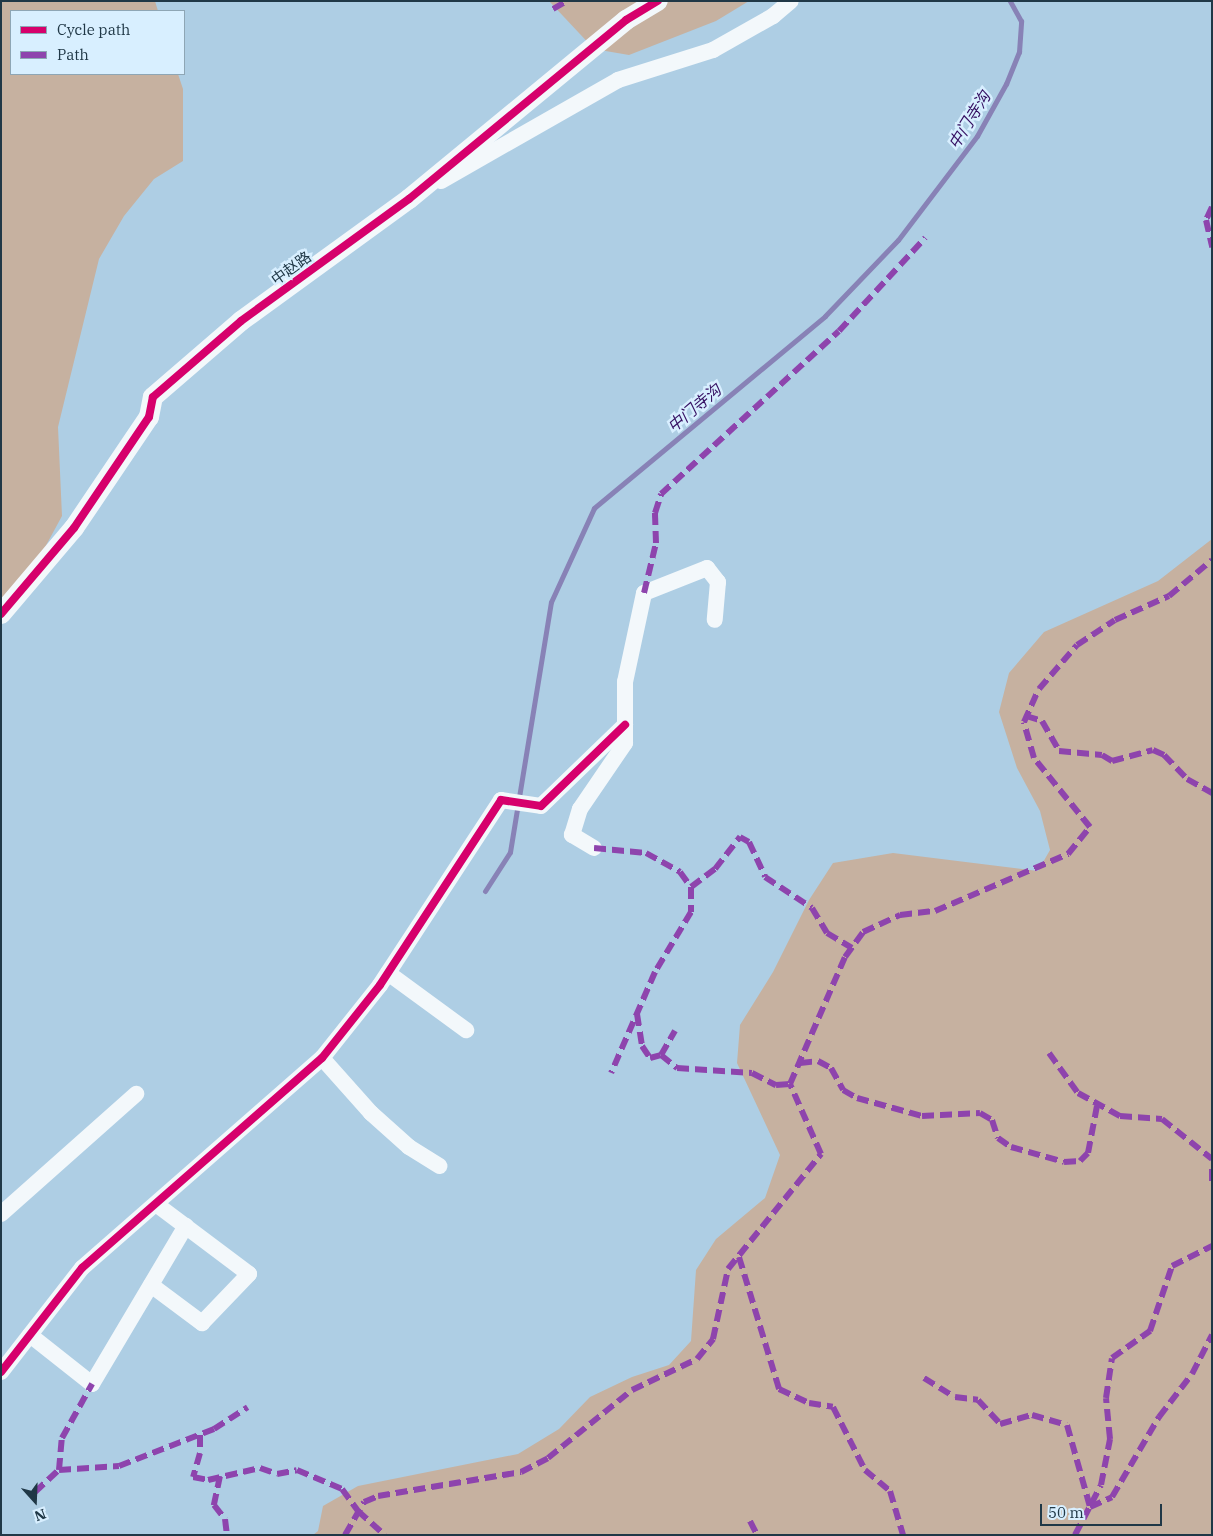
<!DOCTYPE html>
<html>
<head>
<meta charset="utf-8">
<style>
  body { margin:0 }
  #map { position:relative; width:1213px; height:1536px; overflow:hidden; background:#aecee4; font-family:"IBM Plex Serif","Noto Sans SC",serif }
  div>[style] { position:absolute }
  .green>* { inset:0; background:#c6b1a0 }
  .stream>* { height:5px; margin:-2.5px; padding:0 2.5px; transform-origin:2.5px; border-radius:2.5px; background:#8882b6 }
  .minor>* { height:16px; margin:-8px; padding:0 8px; transform-origin:8px; border-radius:8px; background:#f3f8fb }
  .tertiary>* { height:20px; margin:-10px; padding:0 10px; transform-origin:10px; border-radius:10px; background:#f3f8fb }
  .quiet>* { height:6px; margin-top:-3px; transform-origin:0; background:repeating-linear-gradient(90deg,#8e44ad 0 12px,transparent 0 18px) }
  .cycleway>* { height:8px; margin:-4px; padding:0 4px; transform-origin:4px; border-radius:4px; background:#d6006c }
  span { translate:-50% -50%; white-space:nowrap; text-align:center; line-height:1.15; -webkit-text-stroke:5px #d8efff; paint-order:stroke }
  .street-label { font-size:15px; color:#203847 }
  .water-label { font-size:16px; color:#350f62; font-style:italic }
  .frame { position:absolute; inset:0; border:2px solid #203847; pointer-events:none }
  .legend { position:absolute; left:10px; top:10px; width:175px; height:65px; box-sizing:border-box; background:#d8efff; border:1px solid #8ea6b5; margin:0; padding:6px 9px; list-style:none; font-size:15px; color:#203847 }
  .legend li { display:flex; align-items:center; gap:10px; height:25px }
  .legend b { width:25px; border:1px solid #8ea6b5 }
  .north { position:absolute; left:10px; top:1476px; width:50px; height:50px; -webkit-text-stroke:4px #d8efff; paint-order:stroke; rotate:160deg; font-size:14px; font-weight:700; line-height:20px; text-align:center; color:#203847 }
  .north::after { content:''; display:block; margin:auto; width:18px; height:22px; background:#203847; clip-path:polygon(50% 0,100% 100%,50% 72%,0 100%) }
  .scale { position:absolute; left:1040px; top:1504px; width:122px; height:22px; box-sizing:border-box; border:2px solid #203847; border-top:0; padding-left:6px; font-size:15px; line-height:18px; white-space:nowrap; color:#203847; -webkit-text-stroke:4px #d8efff; paint-order:stroke }
</style>
</head>
<body>
<div id="map">
  <div class="green">
    <div style="clip-path:polygon(1px 1px,155px 1px,158px 11px,11px 11px,11px 74px,178px 74px,183px 89px,183px 161px,154px 179px,124px 216px,99px 259px,58px 427px,62px 516px,31px 573px,1px 602px)"></div>
    <div style="clip-path:polygon(549px 1px,749px 1px,716px 21px,629px 55px,594px 49px)"></div>
    <div style="clip-path:polygon(1212px 539px,1212px 1535px,313px 1535px,318px 1531px,323px 1506px,358px 1486px,518px 1454px,559px 1429px,590px 1397px,632px 1377px,669px 1365px,691px 1341px,696px 1270px,716px 1239px,765px 1198px,780px 1155px,737px 1063px,740px 1025px,773px 972px,809px 900px,833px 863px,893px 853px,1038px 871px,1050px 850px,1040px 811px,1017px 768px,999px 712px,1009px 673px,1044px 632px,1158px 581px)"></div>
  </div>
  <div class="stream">
    <div style="left:485px;top:891px;width:46px;rotate:-57.3deg"></div>
    <div style="left:510px;top:852px;width:253px;rotate:-80.7deg"></div>
    <div style="left:551px;top:602px;width:103px;rotate:-65.4deg"></div>
    <div style="left:594px;top:508px;width:300px;rotate:-39.7deg"></div>
    <div style="left:825px;top:316px;width:105px;rotate:-46.2deg"></div>
    <div style="left:898px;top:240px;width:131px;rotate:-52.8deg"></div>
    <div style="left:977px;top:136px;width:60px;rotate:-60.9deg"></div>
    <div style="left:1006px;top:84px;width:35px;rotate:-68deg"></div>
    <div style="left:1019px;top:52px;width:31px;rotate:-86deg"></div>
    <div style="left:1021px;top:21px;width:23px;rotate:-119deg"></div>
  </div>
  <div class="minor">
    <div style="left:441px;top:181px;width:204px;rotate:-29.7deg"></div>
    <div style="left:618px;top:80px;width:100px;rotate:-17.5deg"></div>
    <div style="left:713px;top:50px;width:69px;rotate:-29.5deg"></div>
    <div style="left:773px;top:16px;width:23px;rotate:-40deg"></div>
    <div style="left:594px;top:848px;width:26px;rotate:-149deg"></div>
    <div style="left:572px;top:835px;width:27px;rotate:-73deg"></div>
    <div style="left:580px;top:809px;width:80px;rotate:-55.7deg"></div>
    <div style="left:625px;top:743px;width:61px;rotate:-90deg"></div>
    <div style="left:625px;top:682px;width:91px;rotate:-77.9deg"></div>
    <div style="left:644px;top:593px;width:68px;rotate:-21.6deg"></div>
    <div style="left:707px;top:568px;width:18px;rotate:52deg"></div>
    <div style="left:718px;top:582px;width:38px;rotate:95deg"></div>
    <div style="left:388px;top:973px;width:97px;rotate:36.2deg"></div>
    <div style="left:322px;top:1058px;width:74px;rotate:48.3deg"></div>
    <div style="left:371px;top:1113px;width:51px;rotate:41.8deg"></div>
    <div style="left:409px;top:1147px;width:36px;rotate:32deg"></div>
    <div style="left:1px;top:1214px;width:181px;rotate:-41.6deg"></div>
    <div style="left:151px;top:1285px;width:64px;rotate:36.7deg"></div>
    <div style="left:202px;top:1323px;width:68px;rotate:-46.2deg"></div>
    <div style="left:249px;top:1274px;width:115px;rotate:-143.1deg"></div>
    <div style="left:30px;top:1335px;width:79px;rotate:38.3deg"></div>
    <div style="left:92px;top:1384px;width:184px;rotate:-59.3deg"></div>
    <div style="left:1px;top:1372px;width:132px;rotate:-52.1deg"></div>
    <div style="left:82px;top:1268px;width:319px;rotate:-41.2deg"></div>
    <div style="left:322px;top:1058px;width:93px;rotate:-51.5deg"></div>
    <div style="left:380px;top:985px;width:221px;rotate:-56.8deg"></div>
    <div style="left:501px;top:800px;width:40px;rotate:8.5deg"></div>
    <div style="left:541px;top:806px;width:117px;rotate:-44deg"></div>
  </div>
  <div class="tertiary">
    <div style="left:1px;top:614px;width:113px;rotate:-49.7deg"></div>
    <div style="left:74px;top:528px;width:134px;rotate:-56deg"></div>
    <div style="left:149px;top:417px;width:20px;rotate:-79deg"></div>
    <div style="left:153px;top:397px;width:116px;rotate:-40.8deg"></div>
    <div style="left:241px;top:321px;width:208px;rotate:-36deg"></div>
    <div style="left:409px;top:199px;width:281px;rotate:-39.5deg"></div>
    <div style="left:626px;top:20px;width:37px;rotate:-31deg"></div>
  </div>
  <div class="quiet">
    <div style="left:553px;top:9px;width:16px;rotate:-30deg"></div>
    <div style="left:1212px;top:207px;width:14px;rotate:115deg"></div>
    <div style="left:1206px;top:220px;width:28px;rotate:77deg"></div>
    <div style="left:644px;top:593px;width:51px;rotate:-76.5deg"></div>
    <div style="left:656px;top:543px;width:30px;rotate:-92deg"></div>
    <div style="left:655px;top:513px;width:20px;rotate:-72deg"></div>
    <div style="left:661px;top:494px;width:241px;rotate:-42.5deg"></div>
    <div style="left:839px;top:331px;width:127px;rotate:-47.2deg"></div>
    <div style="left:1026px;top:716px;width:17px;rotate:17deg"></div>
    <div style="left:1042px;top:721px;width:34px;rotate:60deg"></div>
    <div style="left:1059px;top:751px;width:43px;rotate:5.3deg"></div>
    <div style="left:1102px;top:755px;width:12px;rotate:31deg"></div>
    <div style="left:1112px;top:761px;width:42px;rotate:-15deg"></div>
    <div style="left:1153px;top:750px;width:12px;rotate:24deg"></div>
    <div style="left:1164px;top:755px;width:33px;rotate:46deg"></div>
    <div style="left:1187px;top:779px;width:29px;rotate:29deg"></div>
    <div style="left:594px;top:848px;width:52px;rotate:5.5deg"></div>
    <div style="left:646px;top:853px;width:39px;rotate:29deg"></div>
    <div style="left:680px;top:872px;width:19px;rotate:54deg"></div>
    <div style="left:691px;top:887px;width:25px;rotate:90deg"></div>
    <div style="left:691px;top:912px;width:70px;rotate:121deg"></div>
    <div style="left:655px;top:972px;width:110px;rotate:113.5deg"></div>
    <div style="left:691px;top:887px;width:30px;rotate:-37deg"></div>
    <div style="left:715px;top:869px;width:41px;rotate:-52deg"></div>
    <div style="left:740px;top:837px;width:10px;rotate:29deg"></div>
    <div style="left:749px;top:842px;width:38px;rotate:65deg"></div>
    <div style="left:765px;top:877px;width:56px;rotate:33.4deg"></div>
    <div style="left:812px;top:908px;width:29px;rotate:59deg"></div>
    <div style="left:827px;top:933px;width:29px;rotate:31deg"></div>
    <div style="left:637px;top:1014px;width:32px;rotate:81deg"></div>
    <div style="left:642px;top:1046px;width:14px;rotate:56deg"></div>
    <div style="left:650px;top:1058px;width:11px;rotate:-15deg"></div>
    <div style="left:661px;top:1055px;width:28px;rotate:-60deg"></div>
    <div style="left:1049px;top:1053px;width:49px;rotate:54.1deg"></div>
    <div style="left:1078px;top:1093px;width:48px;rotate:28.7deg"></div>
    <div style="left:1120px;top:1116px;width:42px;rotate:4.1deg"></div>
    <div style="left:1162px;top:1119px;width:64px;rotate:38.7deg"></div>
    <div style="left:661px;top:1055px;width:21px;rotate:39deg"></div>
    <div style="left:677px;top:1068px;width:75px;rotate:3.8deg"></div>
    <div style="left:752px;top:1073px;width:27px;rotate:27deg"></div>
    <div style="left:776px;top:1085px;width:14px;rotate:-4deg"></div>
    <div style="left:800px;top:1063px;width:18px;rotate:-6deg"></div>
    <div style="left:818px;top:1061px;width:15px;rotate:28deg"></div>
    <div style="left:831px;top:1068px;width:25px;rotate:61deg"></div>
    <div style="left:843px;top:1090px;width:16px;rotate:30deg"></div>
    <div style="left:857px;top:1098px;width:67px;rotate:15.5deg"></div>
    <div style="left:922px;top:1116px;width:58px;rotate:-3deg"></div>
    <div style="left:980px;top:1113px;width:14px;rotate:30deg"></div>
    <div style="left:992px;top:1120px;width:19px;rotate:72deg"></div>
    <div style="left:998px;top:1138px;width:16px;rotate:35deg"></div>
    <div style="left:1011px;top:1147px;width:55px;rotate:15.8deg"></div>
    <div style="left:1064px;top:1162px;width:16px;rotate:-4deg"></div>
    <div style="left:1080px;top:1161px;width:11px;rotate:-45deg"></div>
    <div style="left:1088px;top:1153px;width:48px;rotate:-79.2deg"></div>
    <div style="left:1212px;top:1169px;width:17px;rotate:90deg"></div>
    <div style="left:739px;top:1257px;width:138px;rotate:73.1deg"></div>
    <div style="left:779px;top:1389px;width:33px;rotate:25deg"></div>
    <div style="left:809px;top:1403px;width:24px;rotate:9deg"></div>
    <div style="left:833px;top:1407px;width:71px;rotate:63.1deg"></div>
    <div style="left:865px;top:1470px;width:33px;rotate:40deg"></div>
    <div style="left:890px;top:1491px;width:46px;rotate:73.5deg"></div>
    <div style="left:924px;top:1378px;width:36px;rotate:32deg"></div>
    <div style="left:955px;top:1397px;width:23px;rotate:7deg"></div>
    <div style="left:978px;top:1400px;width:33px;rotate:47deg"></div>
    <div style="left:1000px;top:1424px;width:33px;rotate:-16deg"></div>
    <div style="left:1032px;top:1415px;width:36px;rotate:16deg"></div>
    <div style="left:1067px;top:1425px;width:85px;rotate:74.3deg"></div>
    <div style="left:1090px;top:1507px;width:24px;rotate:-24deg"></div>
    <div style="left:1112px;top:1497px;width:93px;rotate:-59.6deg"></div>
    <div style="left:1159px;top:1417px;width:54px;rotate:-52.5deg"></div>
    <div style="left:1192px;top:1374px;width:44px;rotate:-62.9deg"></div>
    <div style="left:200px;top:1435px;width:18px;rotate:90deg"></div>
    <div style="left:200px;top:1453px;width:25px;rotate:106deg"></div>
    <div style="left:193px;top:1477px;width:15px;rotate:11deg"></div>
    <div style="left:208px;top:1480px;width:53px;rotate:-13deg"></div>
    <div style="left:260px;top:1468px;width:18px;rotate:19deg"></div>
    <div style="left:277px;top:1474px;width:20px;rotate:-11deg"></div>
    <div style="left:297px;top:1470px;width:49px;rotate:22.9deg"></div>
    <div style="left:342px;top:1489px;width:27px;rotate:54deg"></div>
    <div style="left:358px;top:1511px;width:36px;rotate:42deg"></div>
    <div style="left:59px;top:1470px;width:32px;rotate:-85deg"></div>
    <div style="left:62px;top:1438px;width:62px;rotate:-60.9deg"></div>
    <div style="left:220px;top:1476px;width:30px;rotate:102deg"></div>
    <div style="left:214px;top:1505px;width:18px;rotate:52deg"></div>
    <div style="left:225px;top:1519px;width:16px;rotate:83deg"></div>
    <div style="left:35px;top:1492px;width:33px;rotate:-43deg"></div>
    <div style="left:59px;top:1470px;width:60px;rotate:-3.8deg"></div>
    <div style="left:119px;top:1466px;width:102px;rotate:-21.3deg"></div>
    <div style="left:214px;top:1429px;width:40px;rotate:-32.9deg"></div>
    <div style="left:750px;top:1521px;width:16px;rotate:63deg"></div>
    <div style="left:345px;top:1535px;width:38px;rotate:-60deg"></div>
    <div style="left:364px;top:1502px;width:15px;rotate:-23deg"></div>
    <div style="left:378px;top:1496px;width:145px;rotate:-9.5deg"></div>
    <div style="left:521px;top:1472px;width:30px;rotate:-27deg"></div>
    <div style="left:548px;top:1458px;width:108px;rotate:-39deg"></div>
    <div style="left:632px;top:1390px;width:72px;rotate:-25.5deg"></div>
    <div style="left:697px;top:1359px;width:26px;rotate:-51deg"></div>
    <div style="left:713px;top:1339px;width:72px;rotate:-77.9deg"></div>
    <div style="left:728px;top:1269px;width:148px;rotate:-51deg"></div>
    <div style="left:821px;top:1154px;width:77px;rotate:-113.9deg"></div>
    <div style="left:790px;top:1084px;width:138px;rotate:-66.6deg"></div>
    <div style="left:845px;top:957px;width:31px;rotate:-54deg"></div>
    <div style="left:863px;top:932px;width:41px;rotate:-24.7deg"></div>
    <div style="left:900px;top:915px;width:35px;rotate:-7deg"></div>
    <div style="left:935px;top:911px;width:145px;rotate:-23.2deg"></div>
    <div style="left:1068px;top:854px;width:35px;rotate:-51deg"></div>
    <div style="left:1090px;top:827px;width:89px;rotate:-129.1deg"></div>
    <div style="left:1034px;top:758px;width:37px;rotate:-106deg"></div>
    <div style="left:1024px;top:722px;width:36px;rotate:-66deg"></div>
    <div style="left:1039px;top:689px;width:58px;rotate:-49.2deg"></div>
    <div style="left:1077px;top:645px;width:45px;rotate:-33.3deg"></div>
    <div style="left:1115px;top:620px;width:59px;rotate:-24deg"></div>
    <div style="left:1169px;top:596px;width:56px;rotate:-39.9deg"></div>
    <div style="left:1075px;top:1535px;width:56px;rotate:-62.5deg"></div>
    <div style="left:1101px;top:1485px;width:47px;rotate:-78.9deg"></div>
    <div style="left:1110px;top:1439px;width:41px;rotate:-95.6deg"></div>
    <div style="left:1106px;top:1398px;width:40px;rotate:-81.5deg"></div>
    <div style="left:1112px;top:1358px;width:47px;rotate:-35.4deg"></div>
    <div style="left:1150px;top:1331px;width:69px;rotate:-71.3deg"></div>
    <div style="left:1172px;top:1266px;width:45px;rotate:-26.6deg"></div>
  </div>
  <div class="cycleway">
    <div style="left:1px;top:614px;width:113px;rotate:-49.7deg"></div>
    <div style="left:74px;top:528px;width:134px;rotate:-56deg"></div>
    <div style="left:149px;top:417px;width:20px;rotate:-79deg"></div>
    <div style="left:153px;top:397px;width:116px;rotate:-40.8deg"></div>
    <div style="left:241px;top:321px;width:208px;rotate:-36deg"></div>
    <div style="left:409px;top:199px;width:281px;rotate:-39.5deg"></div>
    <div style="left:626px;top:20px;width:37px;rotate:-31deg"></div>
    <div style="left:1px;top:1372px;width:132px;rotate:-52.1deg"></div>
    <div style="left:82px;top:1268px;width:319px;rotate:-41.2deg"></div>
    <div style="left:322px;top:1058px;width:93px;rotate:-51.5deg"></div>
    <div style="left:380px;top:985px;width:221px;rotate:-56.8deg"></div>
    <div style="left:501px;top:800px;width:40px;rotate:8.5deg"></div>
    <div style="left:541px;top:806px;width:117px;rotate:-44deg"></div>
  </div>
  <div class="street-label">
    <span style="left:291px;top:268px;rotate:-36deg">中赵路</span>
  </div>
  <div class="water-label">
    <span style="left:969px;top:120px;rotate:-58deg">中门寺沟</span>
    <span style="left:694px;top:408px;rotate:-40deg">中门寺沟</span>
  </div>
  <div class="frame"></div>
  <ul class="legend">
  <li><b style="height:6px;background:#d6006c"></b>Cycle path</li>
  <li><b style="height:6px;background:#8e44ad"></b>Path</li>
  </ul>
  <div class="north">N</div>
  <div class="scale">50 m</div>
</div>
</body>
</html>
